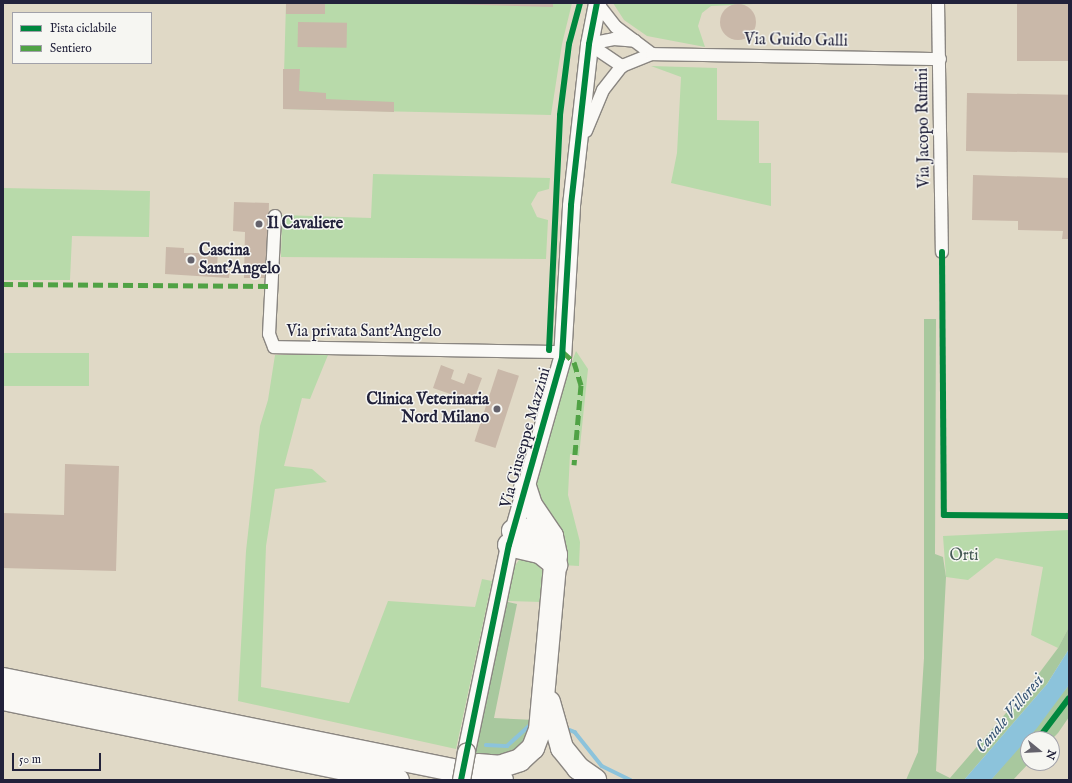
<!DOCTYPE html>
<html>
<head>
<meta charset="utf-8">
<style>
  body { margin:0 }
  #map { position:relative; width:1072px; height:783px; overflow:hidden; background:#e0d9c6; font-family:"IM FELL English",serif }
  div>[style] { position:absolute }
  .green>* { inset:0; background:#b8daaa; transform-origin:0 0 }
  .forest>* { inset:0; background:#a8c89e }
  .water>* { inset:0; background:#8cc3db }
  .stream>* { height:3.5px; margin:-1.75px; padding:0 1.75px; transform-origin:1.75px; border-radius:1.75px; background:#8cc3db }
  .building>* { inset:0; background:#c9b8a9; transform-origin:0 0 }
  .round { border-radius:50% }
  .roads { filter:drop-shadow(1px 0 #8a8681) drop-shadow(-1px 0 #8a8681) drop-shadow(0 1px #8a8681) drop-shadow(0 -1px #8a8681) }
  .street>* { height:12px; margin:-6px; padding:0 6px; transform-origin:6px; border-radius:6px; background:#faf9f6 }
  .secondary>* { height:17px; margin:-8.5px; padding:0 8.5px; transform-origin:8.5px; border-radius:8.5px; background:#faf9f6 }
  .highway>* { height:22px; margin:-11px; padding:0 11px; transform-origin:11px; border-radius:11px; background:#faf9f6 }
  .bridges { filter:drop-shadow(1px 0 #8a8681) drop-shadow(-1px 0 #8a8681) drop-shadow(0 1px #8a8681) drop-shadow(0 -1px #8a8681) }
  .secondary-bridge>* { height:17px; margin:-8.5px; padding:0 8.5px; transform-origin:8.5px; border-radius:8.5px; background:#faf9f6 }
  .quiet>* { height:5px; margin-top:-2.5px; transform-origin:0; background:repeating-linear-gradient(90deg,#50a245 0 10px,transparent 0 15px) }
  .cycleway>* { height:6px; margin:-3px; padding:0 3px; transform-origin:3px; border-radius:3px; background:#00873e }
  .dots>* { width:11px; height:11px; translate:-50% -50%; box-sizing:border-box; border:2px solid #f6f6f2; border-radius:50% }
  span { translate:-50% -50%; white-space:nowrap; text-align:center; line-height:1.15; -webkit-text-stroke:3px #f6f6f2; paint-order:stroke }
  .street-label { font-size:16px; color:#22223b }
  .poi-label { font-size:16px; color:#22223b; font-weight:700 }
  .left { translate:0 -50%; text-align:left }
  .right { translate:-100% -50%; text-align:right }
  .park-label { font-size:16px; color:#455a55 }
  .water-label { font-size:17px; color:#3a5776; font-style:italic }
  .frame { position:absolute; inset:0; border:4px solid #22223b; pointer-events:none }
  .legend { position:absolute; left:12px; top:12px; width:140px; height:52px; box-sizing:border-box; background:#f6f6f2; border:1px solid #a1a1a9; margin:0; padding:5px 7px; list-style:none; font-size:12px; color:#22223b }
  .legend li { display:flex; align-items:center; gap:8px; height:20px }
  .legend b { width:20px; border:1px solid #a1a1a9 }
  .north { position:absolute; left:1020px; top:731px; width:40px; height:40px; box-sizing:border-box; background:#f6f6f2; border:1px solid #a1a1a9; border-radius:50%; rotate:108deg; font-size:11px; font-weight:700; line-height:16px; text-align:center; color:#22223b }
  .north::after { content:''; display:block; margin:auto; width:14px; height:18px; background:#64626c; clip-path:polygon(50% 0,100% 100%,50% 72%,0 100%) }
  .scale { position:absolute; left:12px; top:753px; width:89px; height:18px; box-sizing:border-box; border:2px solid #22223b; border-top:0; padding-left:5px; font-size:12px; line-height:14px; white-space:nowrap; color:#22223b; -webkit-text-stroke:3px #f6f6f2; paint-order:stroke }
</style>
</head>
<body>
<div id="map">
  <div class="green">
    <div style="clip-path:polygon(286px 3px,572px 3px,562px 44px,551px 115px,283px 109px)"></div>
    <div style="clip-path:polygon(613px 3px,772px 3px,711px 6px,702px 13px,698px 26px,705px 47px,647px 36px,624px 20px)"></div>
    <div style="clip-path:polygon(651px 66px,717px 68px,717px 120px,759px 121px,759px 163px,771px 163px,771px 206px,671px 183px,677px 153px,681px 77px)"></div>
    <div style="clip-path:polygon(373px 174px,550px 178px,549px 189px,538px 192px,531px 204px,537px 217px,548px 220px,546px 259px,281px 257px,282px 215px,371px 218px)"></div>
    <div style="clip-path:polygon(3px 188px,150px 191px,149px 237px,72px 236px,70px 280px,3px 280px)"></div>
    <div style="clip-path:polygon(576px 351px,588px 369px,579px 456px,570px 454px,568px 495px,580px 542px,579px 566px,562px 565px,535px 488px,558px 399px)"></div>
    <div style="left:3px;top:353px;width:86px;height:33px"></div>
    <div style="clip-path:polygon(275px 355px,328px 355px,310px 399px,302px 398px,284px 466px,312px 469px,327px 482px,275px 489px,266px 546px,261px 687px,349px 703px,388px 601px,475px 607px,482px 579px,492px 581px,456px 749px,238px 701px,246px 551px,260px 426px,268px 400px)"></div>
    <div style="clip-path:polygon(1069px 530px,1069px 627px,1058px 648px,1031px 635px,1043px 567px,996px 558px,968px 580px,946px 577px,943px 536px)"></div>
    <div style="clip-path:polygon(532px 558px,545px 574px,542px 602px,504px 601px,514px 567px,519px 560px)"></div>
  </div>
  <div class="forest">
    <div style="clip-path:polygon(924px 319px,936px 319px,935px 554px,943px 557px,946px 577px,936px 771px,950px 778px,1031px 684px,1058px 648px,1069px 627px,1069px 649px,1047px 684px,964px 780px,906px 780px,918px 752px,924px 658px)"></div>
    <div style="clip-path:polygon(504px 601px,517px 604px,494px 718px,535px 720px,516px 756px,474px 760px)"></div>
    <div style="clip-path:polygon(1069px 685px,1069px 717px,1058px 733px,1052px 739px,1028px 739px,1029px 763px,1013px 780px,991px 780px)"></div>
  </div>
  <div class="water">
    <div style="clip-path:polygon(1069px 649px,1069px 685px,1037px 728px,991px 780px,964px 780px,1047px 684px)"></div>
  </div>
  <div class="stream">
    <div style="left:565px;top:728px;width:11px;rotate:22deg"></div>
    <div style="left:575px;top:732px;width:43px;rotate:51.5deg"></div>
    <div style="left:602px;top:766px;width:32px;rotate:26deg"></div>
    <div style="left:486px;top:745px;width:21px;rotate:3deg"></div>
    <div style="left:507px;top:746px;width:31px;rotate:-42deg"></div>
  </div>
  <div class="building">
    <div style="left:286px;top:3px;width:39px;height:11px"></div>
    <div style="clip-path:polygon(411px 3px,553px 3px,553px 7px)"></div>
    <div style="left:1017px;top:3px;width:52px;height:58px"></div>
    <div class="round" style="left:720px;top:4px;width:36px;height:36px"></div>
    <div style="left:298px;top:22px;width:49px;height:25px;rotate:1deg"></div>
    <div style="clip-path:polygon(283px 69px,300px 69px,299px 91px,326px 93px,326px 99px,394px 102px,394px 112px,283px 109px)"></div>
    <div style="left:967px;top:93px;width:102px;height:58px;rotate:1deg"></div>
    <div style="clip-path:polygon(973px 175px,1069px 178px,1069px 239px,1062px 239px,1063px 231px,1018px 230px,1018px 221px,972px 220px)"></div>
    <div style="clip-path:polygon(234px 202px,269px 203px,267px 278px,244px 278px,245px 232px,233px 231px)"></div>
    <div style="clip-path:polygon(166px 247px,184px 248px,184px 253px,218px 253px,217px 266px,230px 266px,229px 278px,165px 274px)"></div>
    <div style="clip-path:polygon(441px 365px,454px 370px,451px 379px,464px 384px,468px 373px,482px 378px,473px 402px,433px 388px)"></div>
    <div style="left:498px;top:369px;width:22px;height:76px;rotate:18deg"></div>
    <div style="clip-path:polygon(65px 464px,119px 466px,116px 571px,3px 568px,3px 513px,64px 515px)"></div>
  </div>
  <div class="roads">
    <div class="street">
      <div style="left:597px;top:3px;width:31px;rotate:52deg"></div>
      <div style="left:616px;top:27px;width:45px;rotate:36.9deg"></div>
      <div style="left:938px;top:3px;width:249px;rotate:89.1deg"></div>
      <div style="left:589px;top:44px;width:25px;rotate:-11deg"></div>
      <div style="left:614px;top:39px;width:21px;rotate:5deg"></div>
      <div style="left:589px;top:44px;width:40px;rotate:34deg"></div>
      <div style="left:586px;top:131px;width:44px;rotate:-67.5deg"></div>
      <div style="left:603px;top:90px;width:31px;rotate:-52deg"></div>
      <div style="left:622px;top:66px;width:32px;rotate:-22deg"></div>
      <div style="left:652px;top:54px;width:288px;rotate:1deg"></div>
      <div style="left:275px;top:216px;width:118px;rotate:92.9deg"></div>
      <div style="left:269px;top:334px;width:14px;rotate:69deg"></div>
      <div style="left:274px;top:347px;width:289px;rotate:1deg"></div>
    </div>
    <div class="secondary">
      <div style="left:466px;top:751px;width:210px;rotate:-78.2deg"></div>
      <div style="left:509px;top:545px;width:194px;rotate:-74.2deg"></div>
      <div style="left:562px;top:358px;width:153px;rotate:-86.6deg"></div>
      <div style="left:571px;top:205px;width:162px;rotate:-83.6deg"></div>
      <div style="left:589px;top:44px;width:42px;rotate:-79deg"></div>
    </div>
    <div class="highway">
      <div style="left:513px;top:531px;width:20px;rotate:-6deg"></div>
      <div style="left:533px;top:529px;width:20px;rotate:20deg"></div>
      <div style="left:509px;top:545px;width:32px;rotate:13deg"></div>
      <div style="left:540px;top:552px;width:21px;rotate:39deg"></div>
      <div style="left:3px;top:679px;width:509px;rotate:11.44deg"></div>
      <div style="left:3px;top:699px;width:403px;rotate:11.6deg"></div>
      <div style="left:549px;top:702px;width:48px;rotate:74.2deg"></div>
      <div style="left:562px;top:748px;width:26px;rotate:51deg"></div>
      <div style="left:578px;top:768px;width:21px;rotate:35deg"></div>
      <div style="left:478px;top:765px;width:21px;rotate:5deg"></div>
      <div style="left:499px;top:767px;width:22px;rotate:-18deg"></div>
      <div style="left:520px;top:760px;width:18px;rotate:-43deg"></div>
      <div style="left:533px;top:748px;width:19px;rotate:-69deg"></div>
      <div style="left:540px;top:730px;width:176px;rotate:-84.8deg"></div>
      <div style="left:556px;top:555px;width:19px;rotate:-102deg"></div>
      <div style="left:552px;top:536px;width:37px;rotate:-124deg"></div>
      <div style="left:531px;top:505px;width:19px;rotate:-108deg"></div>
    </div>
  </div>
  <div class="bridges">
    <div class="secondary-bridge">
      <div style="left:461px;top:780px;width:29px;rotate:-80deg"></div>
    </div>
  </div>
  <div class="quiet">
    <div style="left:3px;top:284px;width:269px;rotate:0.4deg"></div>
    <div style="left:563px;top:352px;width:15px;rotate:42deg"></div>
    <div style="left:574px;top:362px;width:24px;rotate:73deg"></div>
    <div style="left:581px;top:385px;width:80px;rotate:95deg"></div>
  </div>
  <div class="cycleway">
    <div style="left:942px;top:252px;width:263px;rotate:89.6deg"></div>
    <div style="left:944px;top:515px;width:125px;rotate:0.5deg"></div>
    <div style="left:549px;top:350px;width:235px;rotate:-87.3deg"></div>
    <div style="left:560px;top:115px;width:72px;rotate:-82.8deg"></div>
    <div style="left:569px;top:44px;width:42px;rotate:-75deg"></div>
    <div style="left:1038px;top:739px;width:51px;rotate:-52.9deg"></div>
    <div style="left:461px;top:780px;width:240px;rotate:-78.5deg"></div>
    <div style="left:509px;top:545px;width:194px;rotate:-74.2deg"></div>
    <div style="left:562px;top:358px;width:153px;rotate:-86.6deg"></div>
    <div style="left:571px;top:205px;width:162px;rotate:-83.6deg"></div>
    <div style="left:589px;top:44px;width:42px;rotate:-79deg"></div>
  </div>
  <div class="dots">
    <div style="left:259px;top:224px;background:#64626c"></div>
    <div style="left:191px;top:260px;background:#64626c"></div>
    <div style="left:497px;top:409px;background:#64626c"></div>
  </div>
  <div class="street-label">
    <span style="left:796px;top:41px;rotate:1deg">Via Guido Galli</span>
    <span style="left:924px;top:128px;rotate:-91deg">Via Jacopo Ruffini</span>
    <span style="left:364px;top:332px">Via privata Sant'Angelo</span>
    <span style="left:526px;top:438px;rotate:-74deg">Via Giuseppe Mazzini</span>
  </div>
  <div class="poi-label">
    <span class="left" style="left:267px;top:224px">Il Cavaliere</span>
    <span class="left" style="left:199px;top:260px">Cascina<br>Sant'Angelo</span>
    <span class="right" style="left:489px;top:409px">Clinica Veterinaria<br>Nord Milano</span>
  </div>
  <div class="park-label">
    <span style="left:964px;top:556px">Orti</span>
  </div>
  <div class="water-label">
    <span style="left:1010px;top:714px;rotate:-50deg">Canale Villoresi</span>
  </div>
  <div class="frame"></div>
  <ul class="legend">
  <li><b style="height:5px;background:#00873e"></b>Pista ciclabile</li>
  <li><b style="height:5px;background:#50a245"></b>Sentiero</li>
  </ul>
  <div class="north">N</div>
  <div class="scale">50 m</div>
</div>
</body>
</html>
